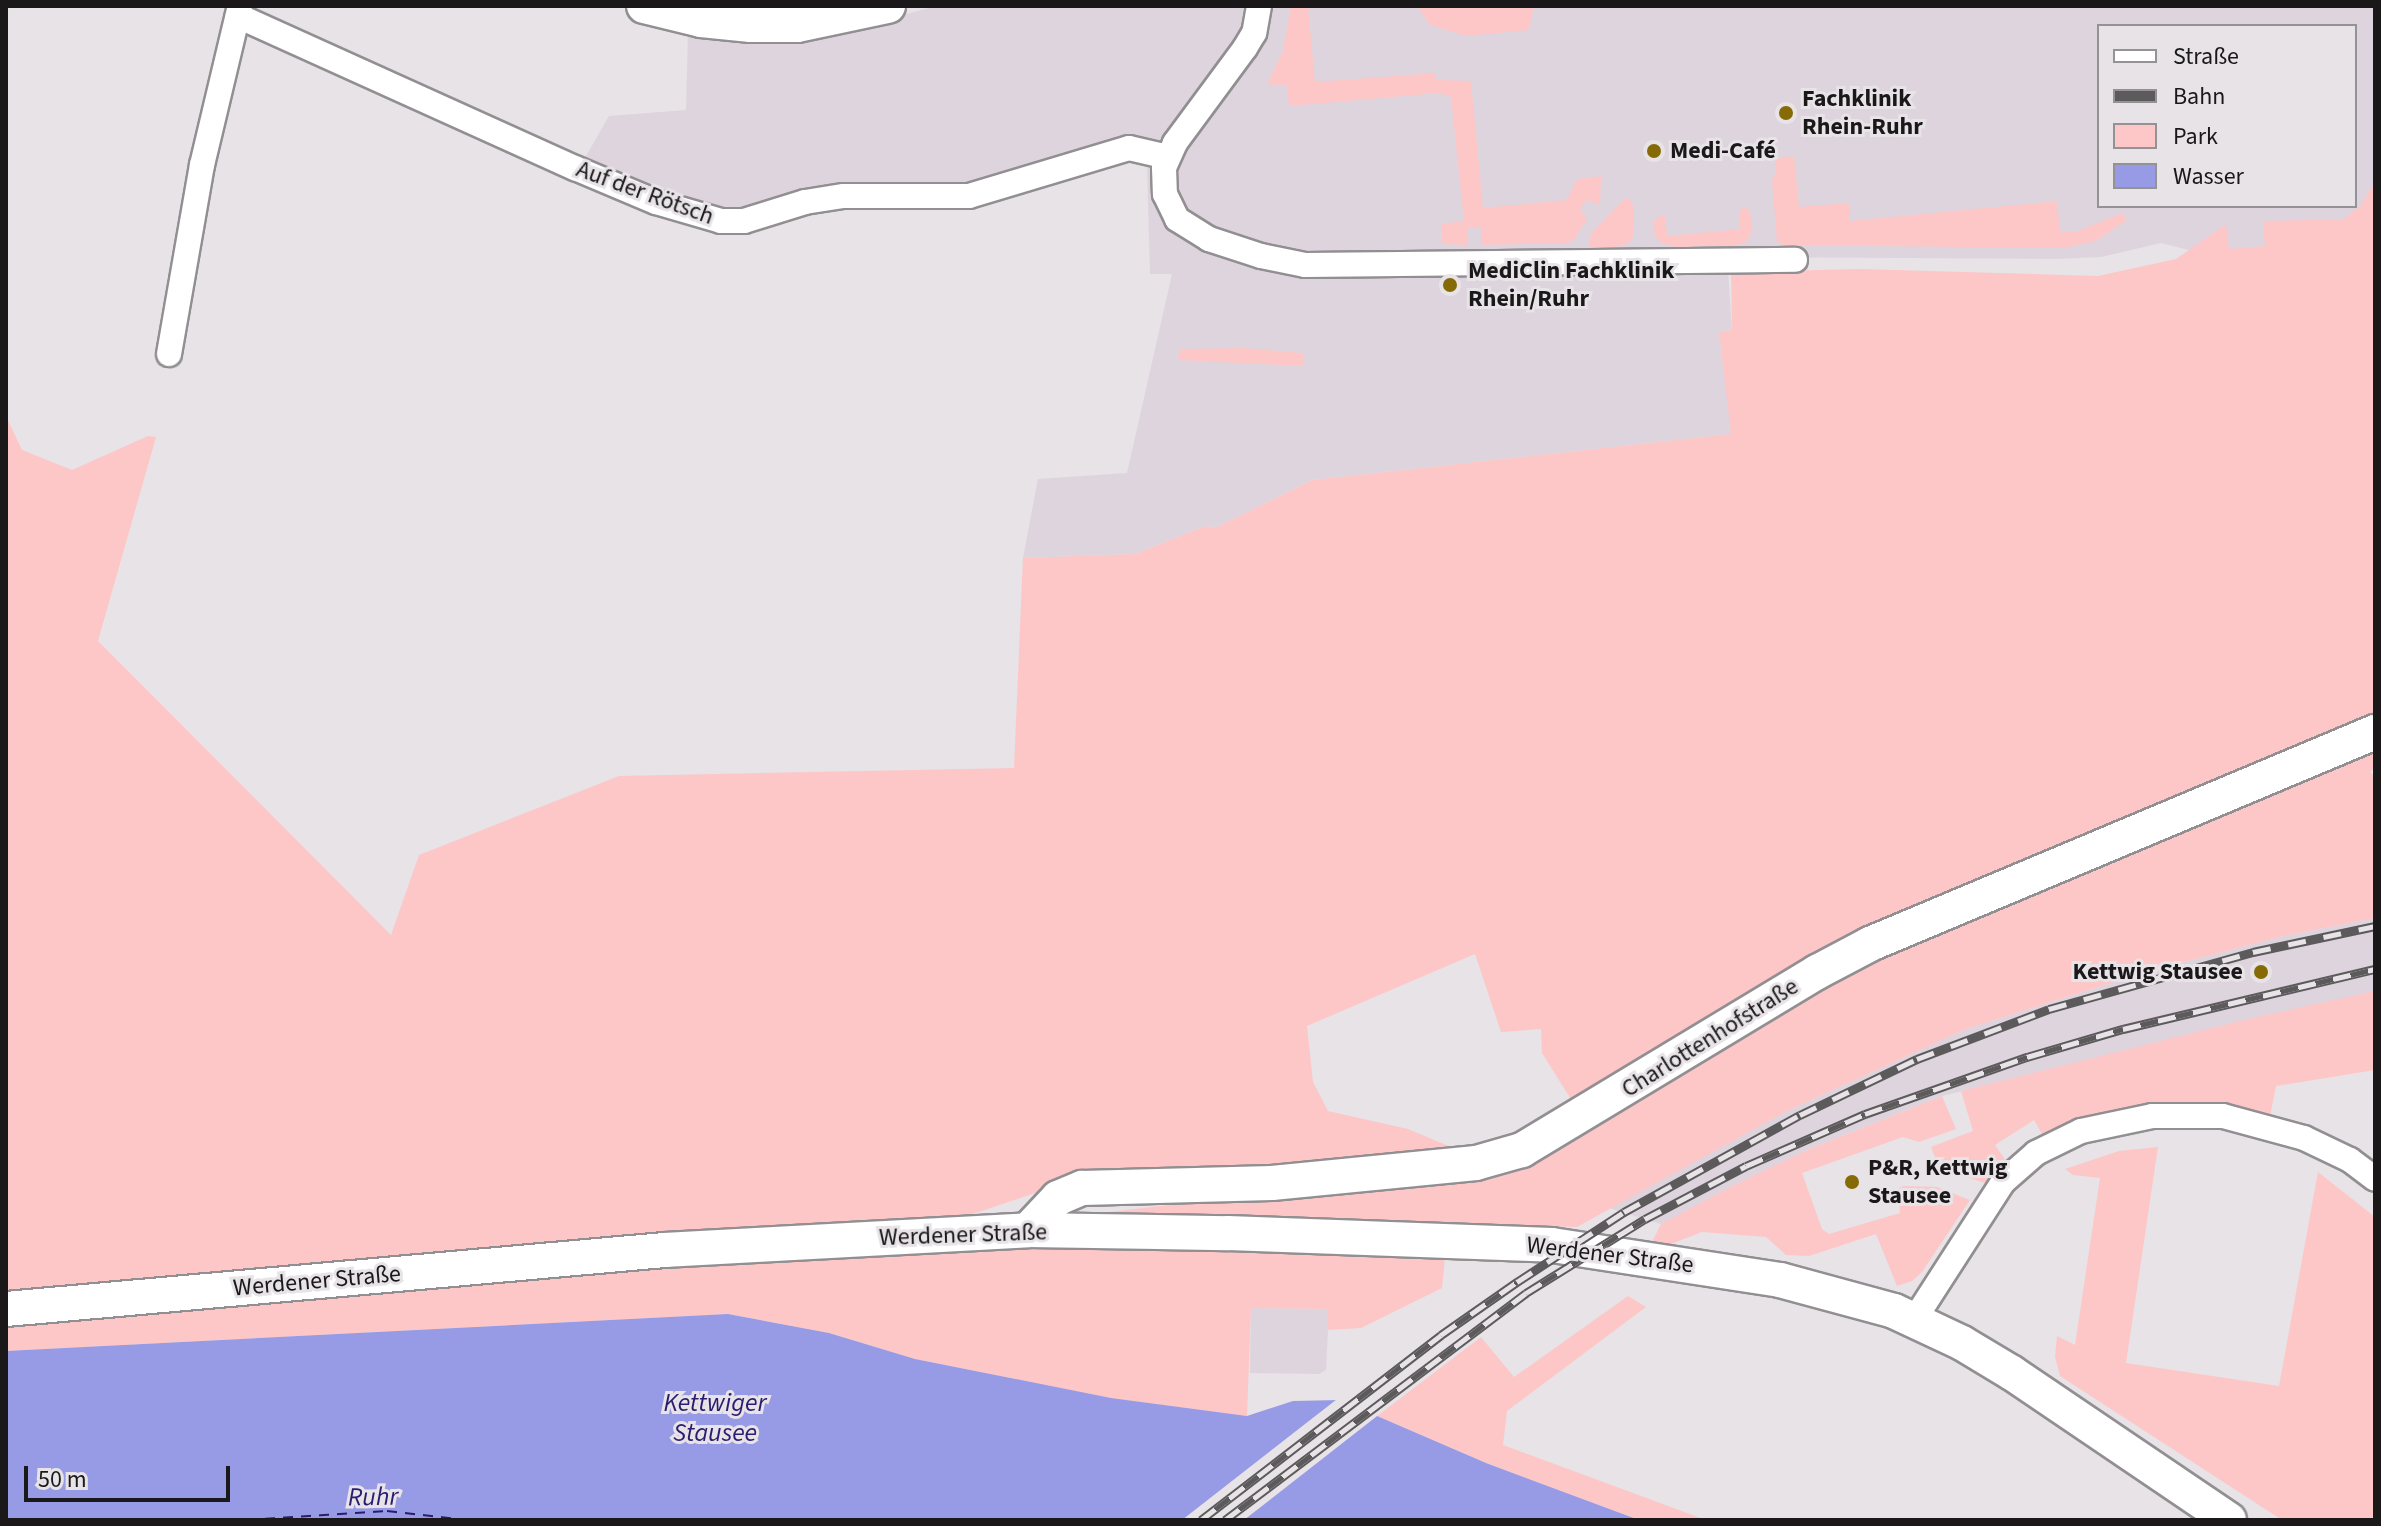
<!DOCTYPE html>
<html>
<head>
<meta charset="utf-8">
<style>
  body { margin:0 }
  #map { position:relative; width:2381px; height:1526px; overflow:hidden; background:#e7e3e7; font-family:"Source Sans 3",sans-serif }
  div>[style] { position:absolute }
  .built>* { inset:0; background:#ded4dd }
  .green>* { inset:0; background:#fdc7c8 }
  .water>* { inset:0; background:#979ae4 }
  .pier>* { inset:0; background:#e7e3e7 }
  .ferry>* { height:2px; margin-top:-1px; transform-origin:0; background:repeating-linear-gradient(90deg,#291c71 0 10px,transparent 0 18px) }
  .roads { filter:drop-shadow(2px 0 #928f92) drop-shadow(-2px 0 #928f92) drop-shadow(0 2px #928f92) drop-shadow(0 -2px #928f92) }
  .street>* { height:24px; margin:-12px; padding:0 12px; transform-origin:12px; border-radius:12px; background:#fff }
  .secondary>* { height:34px; margin:-17px; padding:0 17px; transform-origin:17px; border-radius:17px; background:#fff }
  .rail>* { height:9px; margin-top:-4.5px; transform-origin:0; background:repeating-linear-gradient(90deg,#e7e3e7 0 18px,#5d5a5c 0 36px); box-sizing:border-box; border-block:2px solid #5d5a5c }
  .dots>* { width:22px; height:22px; translate:-50% -50%; box-sizing:border-box; border:4px solid #e7e3e7; border-radius:50% }
  span { translate:-50% -50%; white-space:nowrap; text-align:center; line-height:1.15; -webkit-text-stroke:6px #e7e3e7; paint-order:stroke }
  .poi-label { font-size:24px; color:#1a1819; font-weight:700 }
  .left { translate:0 -50%; text-align:left }
  .right { translate:-100% -50%; text-align:right }
  .street-label { font-size:24px; color:#1a1819 }
  .water-label { font-size:26px; color:#291c71; font-style:italic }
  .frame { position:absolute; inset:0; border:8px solid #1a1819; pointer-events:none }
  .legend { position:absolute; left:2097px; top:24px; width:260px; height:184px; box-sizing:border-box; background:#e7e3e7; border:2px solid #959295; margin:0; padding:10px 14px; list-style:none; font-size:24px; color:#1a1819 }
  .legend li { display:flex; align-items:center; gap:16px; height:40px }
  .legend b { width:40px; border:2px solid #959295 }
  .scale { position:absolute; left:24px; top:1466px; width:206px; height:36px; box-sizing:border-box; border:4px solid #1a1819; border-top:0; padding-left:10px; font-size:24px; line-height:28px; white-space:nowrap; color:#1a1819; -webkit-text-stroke:6px #e7e3e7; paint-order:stroke }
</style>
</head>
<body>
<div id="map">
  <div class="built">
    <div style="clip-path:polygon(evenodd,936px 6px,2375px 6px,2375px 297px,2161px 243px,2101px 257px,2056px 259px,1759px 257px,1728px 270px,1732px 330px,1719px 332px,1732px 434px,1312px 480px,1215px 528px,1205px 526px,1135px 554px,1023px 558px,1038px 479px,1127px 473px,1172px 274px,1150px 274px,1147px 163px,1126px 144px,987px 187px,734px 218px,582px 163px,609px 116px,686px 110px,688px 33px,852px 29px,936px 6px,2099px 26px,2355px 26px,2355px 206px,2099px 206px,2099px 26px)"></div>
    <div style="clip-path:polygon(2375px 918px,2375px 991px,1942px 1096px,1807px 1150px,1661px 1224px,1609px 1208px,1785px 1112px,1966px 1029px,2149px 971px,2284px 936px)"></div>
    <div style="clip-path:polygon(1251px 1308px,1329px 1309px,1326px 1370px,1319px 1374px,1250px 1373px)"></div>
  </div>
  <div class="green">
    <div style="clip-path:polygon(1291px 6px,1308px 6px,1315px 82px,1435px 73px,1436px 80px,1471px 81px,1483px 208px,1567px 200px,1577px 179px,1601px 176px,1600px 205px,1587px 200px,1580px 209px,1587px 219px,1574px 240px,1567px 243px,1481px 245px,1481px 228px,1468px 227px,1468px 245px,1442px 244px,1441px 224px,1464px 221px,1451px 97px,1439px 93px,1289px 106px,1287px 86px,1267px 84px,1283px 51px)"></div>
    <div style="clip-path:polygon(1417px 6px,1534px 6px,1529px 30px,1466px 36px,1430px 25px)"></div>
    <div style="clip-path:polygon(1794px 156px,1799px 207px,1849px 203px,1850px 221px,2057px 201px,2060px 232px,2078px 231px,2122px 213px,2127px 220px,2096px 241px,2063px 248px,1783px 245px,1777px 242px,1772px 179px,1776px 173px,1775px 159px)"></div>
    <div style="clip-path:polygon(2375px 182px,2375px 729px,2045px 858px,1577px 1109px,1542px 1053px,1541px 1029px,1501px 1032px,1475px 954px,1307px 1026px,1313px 1082px,1328px 1111px,1408px 1129px,1465px 1153px,1068px 1182px,949px 1222px,6px 1304px,6px 416px,22px 450px,72px 470px,148px 436px,156px 437px,98px 641px,391px 935px,419px 855px,619px 776px,1014px 768px,1023px 558px,1135px 554px,1205px 526px,1215px 528px,1312px 480px,1731px 434px,1719px 332px,1732px 330px,1731px 272px,1860px 269px,2098px 276px,2176px 259px,2226px 224px,2229px 249px,2265px 246px,2263px 221px,2344px 219px,2361px 205px)"></div>
    <div style="clip-path:polygon(1626px 197px,1632px 202px,1634px 212px,1633px 237px,1628px 244px,1614px 247px,1589px 247px,1591px 233px)"></div>
    <div style="clip-path:polygon(1746px 208px,1750px 211px,1752px 232px,1746px 242px,1737px 245px,1676px 247px,1661px 243px,1655px 235px,1653px 222px,1661px 215px,1665px 216px,1667px 236px,1740px 229px,1740px 209px)"></div>
    <div style="clip-path:polygon(1242px 348px,1303px 353px,1304px 366px,1178px 360px,1180px 349px)"></div>
    <div style="clip-path:polygon(2375px 743px,2375px 768px,2370px 772px,2375px 777px,2375px 918px,2284px 936px,2149px 971px,1966px 1029px,1785px 1112px,1577px 1227px,1100px 1213px,1499px 1167px,1872px 953px)"></div>
    <div style="clip-path:polygon(2375px 991px,2375px 1070px,2276px 1086px,2269px 1121px,2223px 1112px,2046px 1141px,2034px 1120px,1995px 1145px,2008px 1164px,1985px 1183px,1939px 1168px,1931px 1147px,1973px 1131px,1961px 1091px,2248px 1019px)"></div>
    <div style="clip-path:polygon(1942px 1096px,1956px 1129px,1919px 1142px,1903px 1137px,1802px 1173px,1822px 1229px,1829px 1234px,1900px 1213px,1898px 1189px,1903px 1186px,1937px 1187px,1970px 1200px,1922px 1272px,1912px 1281px,1897px 1286px,1876px 1234px,1809px 1256px,1786px 1255px,1766px 1237px,1702px 1232px,1671px 1244px,1651px 1244px,1661px 1224px,1730px 1187px,1807px 1150px)"></div>
    <div style="clip-path:polygon(2158px 1147px,2126px 1363px,2279px 1386px,2318px 1172px,2375px 1217px,2375px 1520px,2282px 1520px,2060px 1376px,2055px 1357px,2057px 1336px,2075px 1345px,2100px 1178px,2073px 1175px,2065px 1169px,2119px 1151px)"></div>
    <div style="clip-path:polygon(1031px 1247px,1445px 1257px,1442px 1288px,1361px 1328px,1328px 1330px,1328px 1309px,1251px 1308px,1247px 1416px,1110px 1398px,915px 1359px,829px 1333px,728px 1314px,6px 1351px,6px 1320px,657px 1260px,927px 1248px)"></div>
    <div style="clip-path:polygon(1628px 1296px,1646px 1307px,1507px 1411px,1503px 1445px,1706px 1520px,1639px 1520px,1486px 1463px,1377px 1416px,1481px 1337px,1514px 1377px)"></div>
  </div>
  <div class="water">
    <div style="clip-path:polygon(728px 1314px,829px 1333px,915px 1359px,1111px 1398px,1247px 1416px,1293px 1401px,1340px 1400px,1486px 1463px,1639px 1520px,6px 1520px,6px 1351px)"></div>
  </div>
  <div class="pier">
    <div style="clip-path:polygon(1341px 1396px,1381px 1413px,1244px 1520px,1182px 1520px)"></div>
  </div>
  <div class="ferry">
    <div style="left:247px;top:1520px;width:140px;rotate:-3.7deg"></div>
    <div style="left:387px;top:1511px;width:80px;rotate:6.5deg"></div>
  </div>
  <div class="roads">
    <div class="street">
      <div style="left:1259px;top:6px;width:27px;rotate:100deg"></div>
      <div style="left:1254px;top:33px;width:17px;rotate:121deg"></div>
      <div style="left:1245px;top:48px;width:118px;rotate:126.4deg"></div>
      <div style="left:1175px;top:143px;width:27px;rotate:114deg"></div>
      <div style="left:1164px;top:168px;width:26px;rotate:88deg"></div>
      <div style="left:1165px;top:194px;width:28px;rotate:64deg"></div>
      <div style="left:1177px;top:219px;width:38px;rotate:32deg"></div>
      <div style="left:1209px;top:239px;width:55px;rotate:18.1deg"></div>
      <div style="left:1261px;top:256px;width:45px;rotate:11.6deg"></div>
      <div style="left:1305px;top:265px;width:490px;rotate:-0.6deg"></div>
      <div style="left:238px;top:16px;width:370px;rotate:24.3deg"></div>
      <div style="left:575px;top:168px;width:88px;rotate:22.8deg"></div>
      <div style="left:656px;top:202px;width:68px;rotate:16.3deg"></div>
      <div style="left:721px;top:221px;width:23px"></div>
      <div style="left:744px;top:221px;width:64px;rotate:-17.3deg"></div>
      <div style="left:805px;top:202px;width:39px;rotate:-9deg"></div>
      <div style="left:844px;top:196px;width:125px"></div>
      <div style="left:969px;top:196px;width:167px;rotate:-16.7deg"></div>
      <div style="left:1129px;top:148px;width:40px;rotate:13deg"></div>
      <div style="left:169px;top:354px;width:192px;rotate:-80.1deg"></div>
      <div style="left:202px;top:165px;width:163px;rotate:-76.6deg"></div>
      <div style="left:1914px;top:1320px;width:164px;rotate:-57.2deg"></div>
      <div style="left:2003px;top:1182px;width:44px;rotate:-41.3deg"></div>
      <div style="left:2036px;top:1153px;width:50px;rotate:-26.1deg"></div>
      <div style="left:2081px;top:1131px;width:73px;rotate:-11.9deg"></div>
      <div style="left:2152px;top:1116px;width:71px"></div>
      <div style="left:2223px;top:1116px;width:84px;rotate:15.2deg"></div>
      <div style="left:2304px;top:1138px;width:51px;rotate:25.6deg"></div>
      <div style="left:2350px;top:1160px;width:31px;rotate:37deg"></div>
    </div>
    <div class="secondary">
      <div style="left:644px;top:6px;width:59px;rotate:13.8deg"></div>
      <div style="left:701px;top:20px;width:50px;rotate:5.7deg"></div>
      <div style="left:751px;top:25px;width:46px"></div>
      <div style="left:797px;top:25px;width:93px;rotate:-11.8deg"></div>
      <div style="left:1028px;top:1230px;width:44px;rotate:-46.8deg"></div>
      <div style="left:1058px;top:1198px;width:26px;rotate:-23deg"></div>
      <div style="left:1082px;top:1188px;width:190px;rotate:-1.5deg"></div>
      <div style="left:1272px;top:1183px;width:205px;rotate:-5.6deg"></div>
      <div style="left:1476px;top:1163px;width:48px;rotate:-15.8deg"></div>
      <div style="left:1522px;top:1150px;width:345px;rotate:-31.1deg"></div>
      <div style="left:1817px;top:972px;width:60px;rotate:-27.8deg"></div>
      <div style="left:1870px;top:944px;width:548px;rotate:-22.77deg"></div>
      <div style="left:6px;top:1309px;width:661px;rotate:-5.12deg"></div>
      <div style="left:664px;top:1250px;width:365px;rotate:-3.1deg"></div>
      <div style="left:1028px;top:1230px;width:200px;rotate:0.9deg"></div>
      <div style="left:1228px;top:1233px;width:324px;rotate:2.1deg"></div>
      <div style="left:1552px;top:1245px;width:231px;rotate:8.7deg"></div>
      <div style="left:1780px;top:1280px;width:118px;rotate:15.2deg"></div>
      <div style="left:1894px;top:1311px;width:75px;rotate:25.2deg"></div>
      <div style="left:1962px;top:1343px;width:58px;rotate:31deg"></div>
      <div style="left:2012px;top:1373px;width:262px;rotate:34.1deg"></div>
    </div>
  </div>
  <div class="rail">
    <div style="left:1201px;top:1520px;width:303px;rotate:-37.6deg"></div>
    <div style="left:1441px;top:1335px;width:93px;rotate:-34.9deg"></div>
    <div style="left:1517px;top:1282px;width:128px;rotate:-33.2deg"></div>
    <div style="left:1624px;top:1212px;width:201px;rotate:-28.9deg"></div>
    <div style="left:1800px;top:1115px;width:130px;rotate:-25.6deg"></div>
    <div style="left:1917px;top:1059px;width:141px;rotate:-20.7deg"></div>
    <div style="left:2049px;top:1009px;width:212px;rotate:-15.6deg"></div>
    <div style="left:2253px;top:952px;width:125px;rotate:-12deg"></div>
    <div style="left:1225px;top:1520px;width:377px;rotate:-37deg"></div>
    <div style="left:1526px;top:1293px;width:140px;rotate:-31.9deg"></div>
    <div style="left:1645px;top:1219px;width:114px;rotate:-27.7deg"></div>
    <div style="left:1746px;top:1166px;width:130px;rotate:-23.6deg"></div>
    <div style="left:1865px;top:1114px;width:172px;rotate:-19.4deg"></div>
    <div style="left:2027px;top:1057px;width:100px;rotate:-16.3deg"></div>
    <div style="left:2123px;top:1029px;width:259px;rotate:-13.4deg"></div>
  </div>
  <div class="dots">
    <div style="left:1786px;top:113px;background:#866a05"></div>
    <div style="left:1654px;top:151px;background:#866a05"></div>
    <div style="left:1450px;top:285px;background:#866a05"></div>
    <div style="left:2261px;top:972px;background:#866a05"></div>
    <div style="left:1852px;top:1182px;background:#866a05"></div>
  </div>
  <div class="poi-label">
    <span class="left" style="left:1802px;top:113px">Fachklinik<br>Rhein-Ruhr</span>
    <span class="left" style="left:1670px;top:151px">Medi-Café</span>
    <span class="left" style="left:1468px;top:285px">MediClin Fachklinik<br>Rhein/Ruhr</span>
    <span class="right" style="left:2243px;top:972px">Kettwig Stausee</span>
    <span class="left" style="left:1868px;top:1182px">P&amp;R, Kettwig<br>Stausee</span>
  </div>
  <div class="street-label">
    <span style="left:645px;top:193px;rotate:20deg">Auf der Rötsch</span>
    <span style="left:1710px;top:1038px;rotate:-32deg">Charlottenhofstraße</span>
    <span style="left:963px;top:1235px;rotate:-2deg">Werdener Straße</span>
    <span style="left:1610px;top:1255px;rotate:7deg">Werdener Straße</span>
    <span style="left:317px;top:1281px;rotate:-5deg">Werdener Straße</span>
  </div>
  <div class="water-label">
    <span style="left:715px;top:1418px">Kettwiger<br>Stausee</span>
    <span style="left:373px;top:1497px;rotate:-1deg">Ruhr</span>
  </div>
  <div class="frame"></div>
  <ul class="legend">
  <li><b style="height:10px;background:#fff"></b>Straße</li>
  <li><b style="height:10px;background:#5d5a5c"></b>Bahn</li>
  <li><b style="height:22px;background:#fdc7c8"></b>Park</li>
  <li><b style="height:22px;background:#979ae4"></b>Wasser</li>
  </ul>
  <div class="scale">50 m</div>
</div>
</body>
</html>
